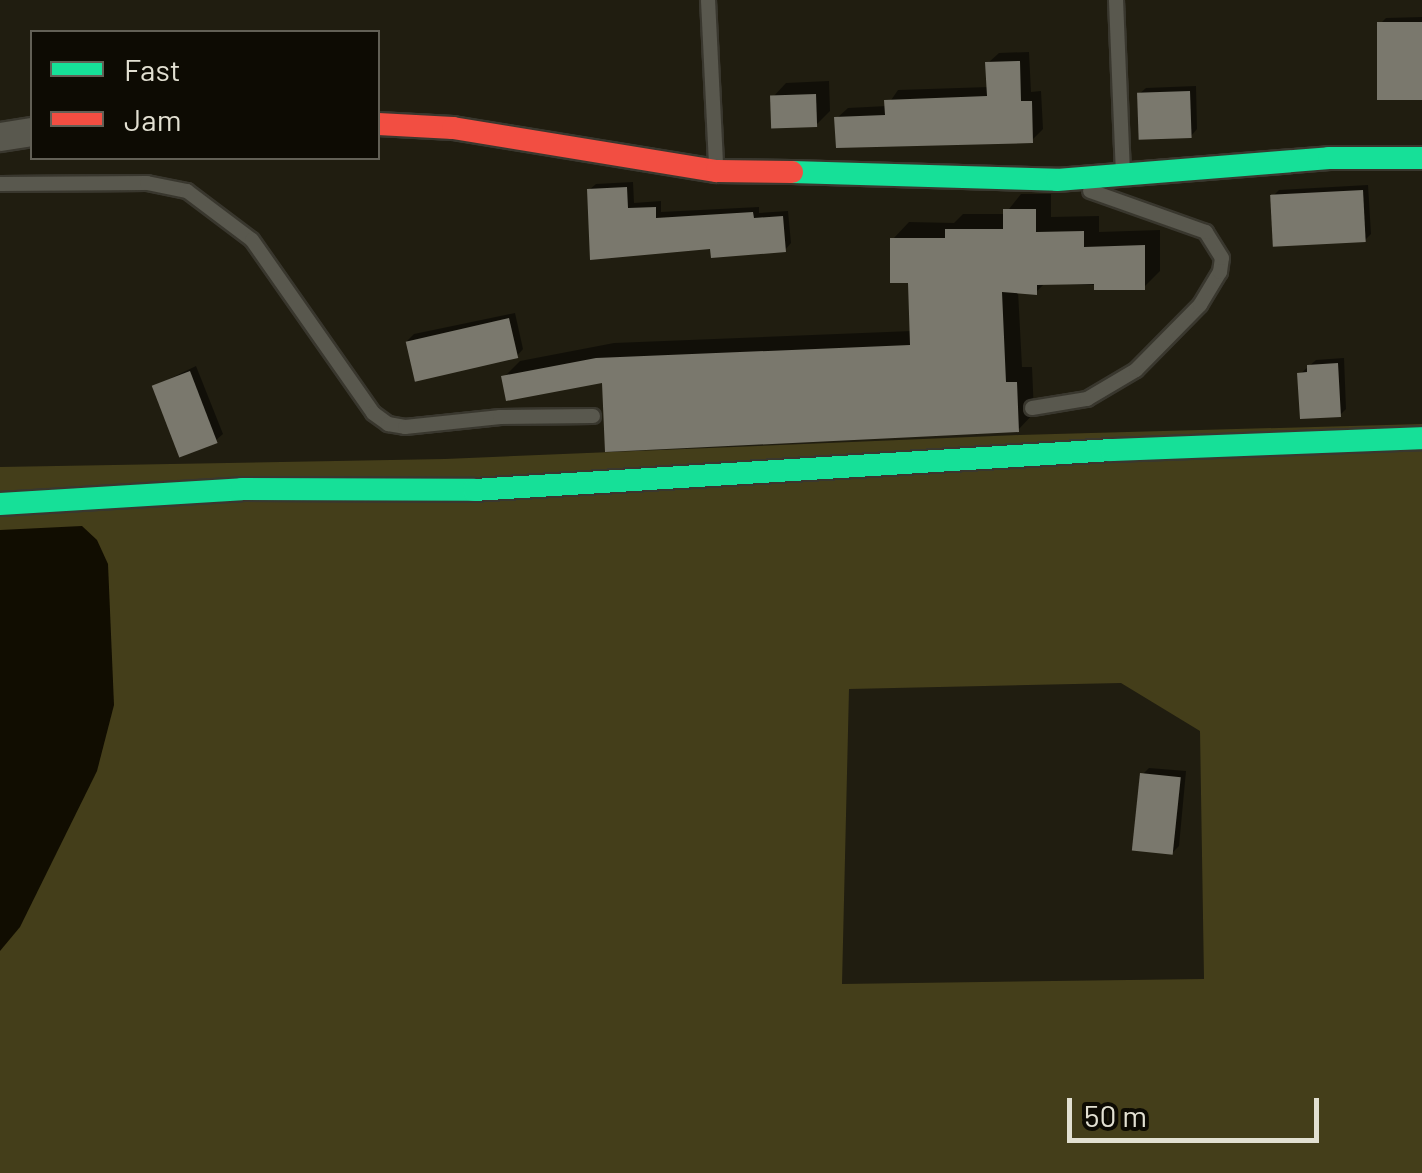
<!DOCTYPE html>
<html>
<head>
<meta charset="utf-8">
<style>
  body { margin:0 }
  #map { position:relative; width:1422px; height:1173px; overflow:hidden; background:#201d10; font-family:Barlow,sans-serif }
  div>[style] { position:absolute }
  .green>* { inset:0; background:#443e1a }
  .water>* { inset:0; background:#110d01 }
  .shadow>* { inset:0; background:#0007 }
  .building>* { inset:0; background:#7a786d; transform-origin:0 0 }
  .roads { filter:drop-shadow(2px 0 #39372e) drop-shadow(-2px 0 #39372e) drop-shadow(0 2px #39372e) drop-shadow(0 -2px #39372e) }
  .lane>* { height:14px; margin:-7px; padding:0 7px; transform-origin:7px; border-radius:7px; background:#59584e }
  .street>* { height:28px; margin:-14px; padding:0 14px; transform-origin:14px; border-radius:14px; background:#59584e }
  .fast>* { height:22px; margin:-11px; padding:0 11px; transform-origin:11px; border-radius:11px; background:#16e098 }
  .jam>* { height:22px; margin:-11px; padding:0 11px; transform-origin:11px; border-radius:11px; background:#f24e42 }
  span { translate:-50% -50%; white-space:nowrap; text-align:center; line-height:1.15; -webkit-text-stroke:10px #0d0b03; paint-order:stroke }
  .legend { position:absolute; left:30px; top:30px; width:350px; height:130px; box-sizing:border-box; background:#0d0b03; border:2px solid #626056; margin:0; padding:12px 18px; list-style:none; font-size:30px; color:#e2e0d2 }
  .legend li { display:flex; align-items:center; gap:20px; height:50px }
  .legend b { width:50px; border:2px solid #626056 }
  .scale { position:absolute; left:1067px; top:1098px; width:252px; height:45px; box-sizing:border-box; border:5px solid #e2e0d2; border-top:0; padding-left:12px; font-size:30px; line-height:35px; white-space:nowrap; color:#e2e0d2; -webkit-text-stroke:8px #0d0b03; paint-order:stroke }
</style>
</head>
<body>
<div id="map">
  <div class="green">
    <div style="clip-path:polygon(evenodd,1422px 424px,1422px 1173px,0 1173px,0 467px,445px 459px,1019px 435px,1422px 424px,1121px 683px,1200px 731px,1204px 979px,842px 984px,849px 689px,1121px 683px)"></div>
  </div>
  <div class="water">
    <div style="clip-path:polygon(82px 526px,97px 540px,108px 564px,114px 705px,97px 771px,20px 927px,0 951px,0 530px)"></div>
  </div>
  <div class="shadow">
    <div style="clip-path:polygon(1422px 17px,1422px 98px,1380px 24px,1386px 18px)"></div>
    <div style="clip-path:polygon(1029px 52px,1031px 92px,1041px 91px,1043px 129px,1032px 140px,837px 118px,848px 108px,887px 106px,898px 90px,989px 87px,988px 63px,999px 53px)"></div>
    <div style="clip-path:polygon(829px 81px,830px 111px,816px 125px,773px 97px,786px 83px)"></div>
    <div style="clip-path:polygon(1196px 86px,1197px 129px,1191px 136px,1139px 94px,1146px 88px)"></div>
    <div style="clip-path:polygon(633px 182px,634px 203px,661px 201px,661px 212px,759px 207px,759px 213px,788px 211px,791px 243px,785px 250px,713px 246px,592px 257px,589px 190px,596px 184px)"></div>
    <div style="clip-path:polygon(1368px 185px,1371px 234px,1365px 240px,1273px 196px,1279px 190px)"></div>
    <div style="clip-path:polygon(1021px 194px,1051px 194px,1051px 217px,1099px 216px,1099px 232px,1160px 230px,1160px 271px,1144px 287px,1045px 283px,1036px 292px,1018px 291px,1022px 367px,1032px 367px,1034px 413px,1018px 430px,604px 380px,504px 377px,520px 361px,614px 343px,912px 331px,910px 281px,893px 239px,909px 222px,954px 223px,963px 214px,1005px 214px)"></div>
    <div style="clip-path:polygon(515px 313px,523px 349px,517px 356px,407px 341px,414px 334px)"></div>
    <div style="clip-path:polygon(1344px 358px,1346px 409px,1340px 415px,1300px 374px,1316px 360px)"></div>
    <div style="clip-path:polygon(196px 366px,223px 434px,216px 440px,155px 386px)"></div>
    <div style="clip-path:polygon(1149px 768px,1186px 771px,1179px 846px,1173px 852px,1143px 774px)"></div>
  </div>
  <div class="building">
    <div style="left:1422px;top:22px;width:78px;height:45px;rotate:90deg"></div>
    <div style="clip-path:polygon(1020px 61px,1021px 101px,1032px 101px,1033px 143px,836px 148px,834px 117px,885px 115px,884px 100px,987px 96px,985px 62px)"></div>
    <div style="left:1190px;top:91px;width:47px;height:53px;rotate:88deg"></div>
    <div style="left:816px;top:94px;width:33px;height:46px;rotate:88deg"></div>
    <div style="clip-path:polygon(627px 187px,628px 208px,656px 207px,656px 218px,753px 212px,754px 218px,783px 216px,786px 252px,711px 258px,710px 249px,590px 260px,587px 189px)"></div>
    <div style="left:1363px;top:190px;width:52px;height:93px;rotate:87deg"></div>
    <div style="clip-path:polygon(1003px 209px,1036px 209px,1036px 232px,1084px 231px,1084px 247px,1145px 245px,1145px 290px,1094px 290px,1094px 284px,1037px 285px,1037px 295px,1002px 292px,1006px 382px,1017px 382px,1019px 432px,605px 452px,602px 383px,506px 401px,501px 376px,596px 358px,910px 345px,908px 283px,890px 283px,890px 238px,945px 238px,945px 229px,1003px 229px)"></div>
    <div style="left:509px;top:318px;width:41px;height:106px;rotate:77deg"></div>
    <div style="clip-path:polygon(1338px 363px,1341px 417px,1300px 419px,1297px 373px,1307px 372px,1307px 365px)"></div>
    <div style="left:190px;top:371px;width:77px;height:41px;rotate:69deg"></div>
    <div style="left:1140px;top:773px;width:41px;height:78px;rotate:6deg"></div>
  </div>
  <div class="roads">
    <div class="lane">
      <div style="left:708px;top:0;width:165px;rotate:87.2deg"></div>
      <div style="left:1116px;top:0;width:171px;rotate:87.7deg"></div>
      <div style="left:0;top:184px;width:147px;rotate:-0.4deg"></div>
      <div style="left:147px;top:183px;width:41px;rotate:11.3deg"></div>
      <div style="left:187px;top:191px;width:81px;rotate:37deg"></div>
      <div style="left:252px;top:240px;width:211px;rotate:55deg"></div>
      <div style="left:373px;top:413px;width:19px;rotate:36deg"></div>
      <div style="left:388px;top:424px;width:17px;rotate:10deg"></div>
      <div style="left:405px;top:427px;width:96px;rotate:-6deg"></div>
      <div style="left:500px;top:417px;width:93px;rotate:-0.6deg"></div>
      <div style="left:1032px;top:408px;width:56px;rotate:-9.3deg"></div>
      <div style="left:1087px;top:399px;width:57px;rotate:-30.6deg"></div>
      <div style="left:1136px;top:370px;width:91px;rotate:-45.4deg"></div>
      <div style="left:1200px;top:305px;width:39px;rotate:-59deg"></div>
      <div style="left:1220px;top:272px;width:14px;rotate:-82deg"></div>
      <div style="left:1222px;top:258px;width:31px;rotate:-122deg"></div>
      <div style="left:1206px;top:232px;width:123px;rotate:-160.5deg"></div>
    </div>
    <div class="street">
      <div style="left:0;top:137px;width:32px;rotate:-9deg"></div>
    </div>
    <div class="fast">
      <div style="left:792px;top:172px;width:265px;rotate:1.7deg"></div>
      <div style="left:1057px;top:180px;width:273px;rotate:-4.6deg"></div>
      <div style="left:1329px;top:158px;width:93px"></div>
      <div style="left:0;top:504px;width:242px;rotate:-3.5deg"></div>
      <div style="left:242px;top:489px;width:232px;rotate:0.2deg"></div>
      <div style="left:474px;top:490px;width:638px;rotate:-3.59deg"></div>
      <div style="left:1111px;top:450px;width:311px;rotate:-2.2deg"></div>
    </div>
    <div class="jam">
      <div style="left:378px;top:124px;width:75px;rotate:3.1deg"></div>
      <div style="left:453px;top:128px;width:267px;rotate:9.3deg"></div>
      <div style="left:717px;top:171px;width:75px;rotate:0.8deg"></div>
    </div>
  </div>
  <ul class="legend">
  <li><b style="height:12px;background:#16e098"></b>Fast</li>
  <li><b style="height:12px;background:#f24e42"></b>Jam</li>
  </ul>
  <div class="scale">50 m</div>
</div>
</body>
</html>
